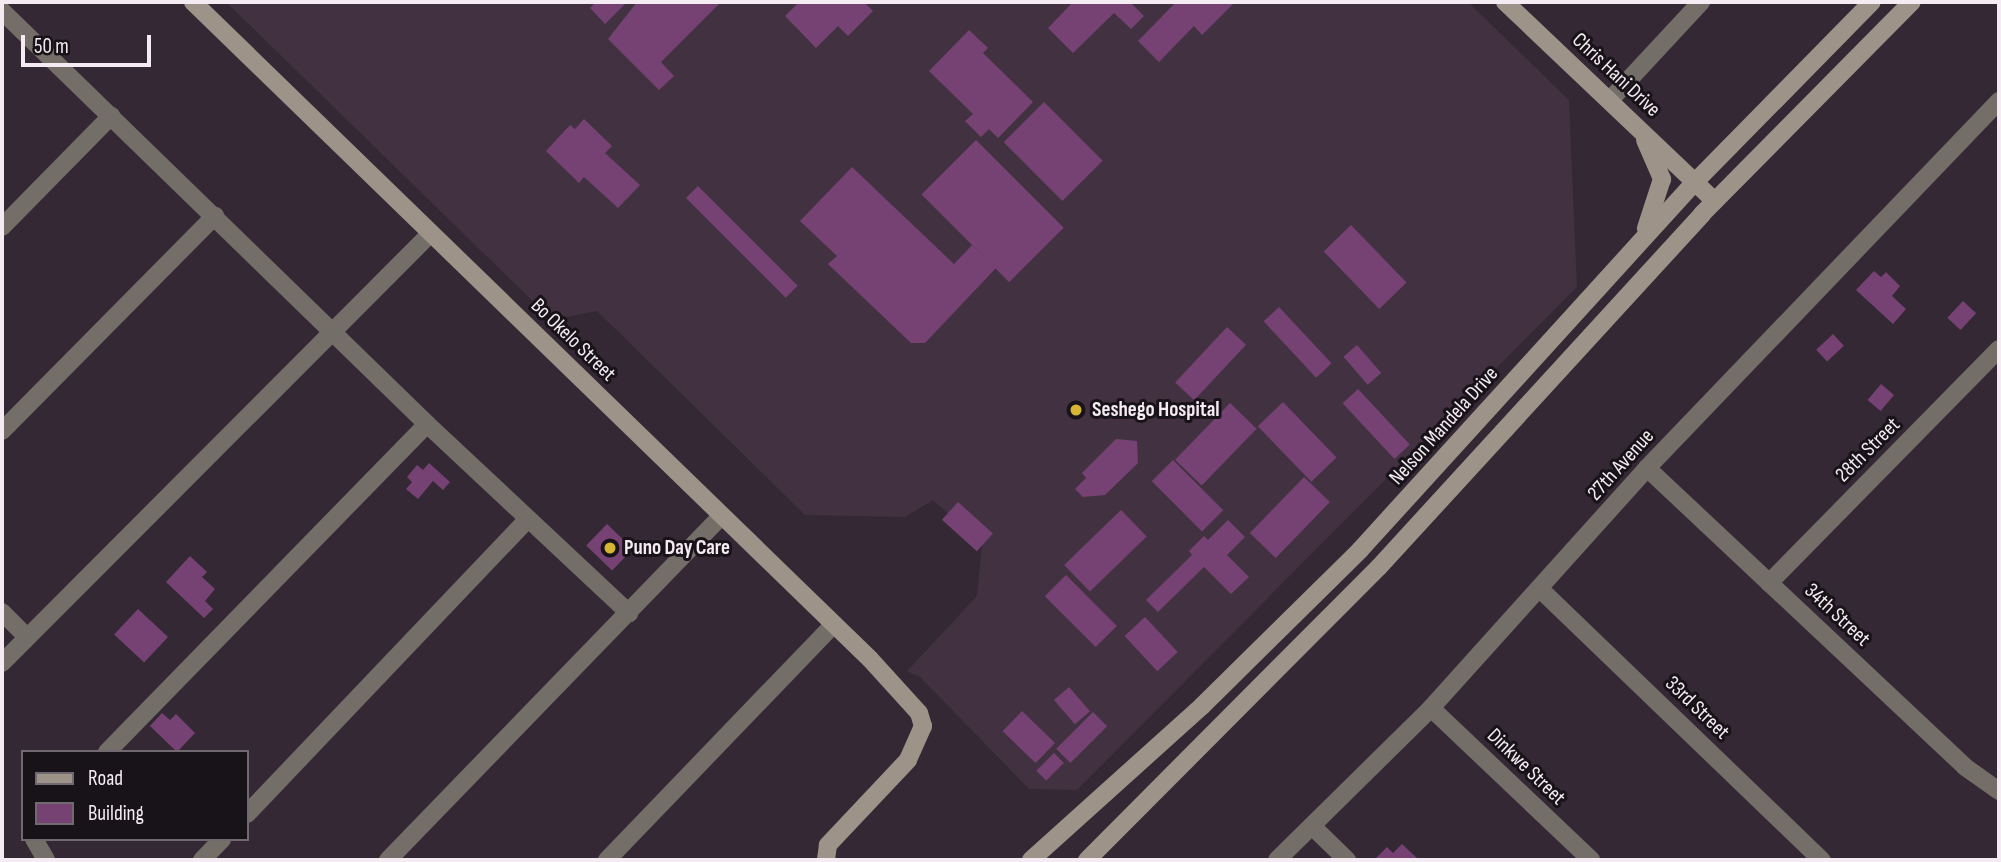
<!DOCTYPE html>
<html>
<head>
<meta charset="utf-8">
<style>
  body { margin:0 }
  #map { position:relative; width:2001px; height:862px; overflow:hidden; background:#342834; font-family:"Sofia Sans Condensed",sans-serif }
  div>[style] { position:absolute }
  .built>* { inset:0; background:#423141 }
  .building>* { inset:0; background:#754273; transform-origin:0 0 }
  .street>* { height:18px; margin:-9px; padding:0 9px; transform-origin:9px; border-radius:9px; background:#746e68 }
  .secondary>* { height:18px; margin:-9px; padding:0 9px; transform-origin:9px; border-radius:9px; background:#9d9389 }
  .dots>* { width:19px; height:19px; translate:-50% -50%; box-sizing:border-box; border:4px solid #181318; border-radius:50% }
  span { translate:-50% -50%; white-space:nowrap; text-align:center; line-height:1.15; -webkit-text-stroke:6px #181318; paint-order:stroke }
  .street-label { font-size:21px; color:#f4ebf3 }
  .poi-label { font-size:21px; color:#f4ebf3; font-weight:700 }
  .left { translate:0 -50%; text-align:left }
  .frame { position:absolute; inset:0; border:4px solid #f4ebf3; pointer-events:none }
  .legend { position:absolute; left:21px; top:750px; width:228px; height:91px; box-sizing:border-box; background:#181318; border:2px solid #706970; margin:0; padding:9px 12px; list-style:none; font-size:21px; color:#f4ebf3 }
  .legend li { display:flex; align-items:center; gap:14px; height:35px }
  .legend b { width:35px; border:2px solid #706970 }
  .scale { position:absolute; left:21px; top:35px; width:130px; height:32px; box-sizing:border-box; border:4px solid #f4ebf3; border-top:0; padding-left:9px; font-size:21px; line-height:24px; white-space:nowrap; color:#f4ebf3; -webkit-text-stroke:5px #181318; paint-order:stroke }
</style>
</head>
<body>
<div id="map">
  <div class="built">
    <div style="clip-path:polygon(226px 2px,1468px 2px,1569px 100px,1577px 287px,1077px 790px,1029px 789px,920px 677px,907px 671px,977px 596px,982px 545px,933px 500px,905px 517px,805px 515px,597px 311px,552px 320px)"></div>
  </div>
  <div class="building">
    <div style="clip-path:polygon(596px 2px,627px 2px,605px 24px,590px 8px)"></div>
    <div style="clip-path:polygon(637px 2px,721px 2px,661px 62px,674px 76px,659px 90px,608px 39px)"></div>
    <div style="clip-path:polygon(799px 2px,864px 2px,873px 11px,848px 36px,838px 26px,816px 48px,785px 16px)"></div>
    <div style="clip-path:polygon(1073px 2px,1130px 2px,1144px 16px,1131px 29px,1114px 13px,1073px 53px,1048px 28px)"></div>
    <div style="clip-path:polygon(1176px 2px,1235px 2px,1202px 35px,1194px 26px,1159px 62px,1138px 41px)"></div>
    <div style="clip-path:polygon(969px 30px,988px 48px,983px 53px,1033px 102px,998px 138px,989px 129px,981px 137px,965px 121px,973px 114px,929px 71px)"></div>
    <div style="left:1044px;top:102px;width:83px;height:57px;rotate:45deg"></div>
    <div style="clip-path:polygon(584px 119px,612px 146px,605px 153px,640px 185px,618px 208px,584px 177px,579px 183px,546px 151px,570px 125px,575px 129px)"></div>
    <div style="left:976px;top:140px;width:124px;height:77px;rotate:45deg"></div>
    <div style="clip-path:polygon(852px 167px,954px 264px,972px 245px,996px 268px,925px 343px,911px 343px,828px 264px,837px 256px,800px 221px)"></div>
    <div style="left:698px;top:186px;width:141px;height:17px;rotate:45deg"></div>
    <div style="left:1351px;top:225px;width:80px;height:38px;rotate:46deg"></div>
    <div style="clip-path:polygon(1874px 271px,1881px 277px,1886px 272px,1900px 286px,1892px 296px,1906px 309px,1893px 324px,1856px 290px)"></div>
    <div style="left:1963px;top:301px;width:18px;height:23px;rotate:43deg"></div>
    <div style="left:1279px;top:307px;width:77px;height:21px;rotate:47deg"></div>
    <div style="left:1227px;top:327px;width:26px;height:76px;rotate:43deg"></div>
    <div style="left:1833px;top:334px;width:16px;height:23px;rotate:47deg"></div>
    <div style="left:1357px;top:345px;width:37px;height:18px;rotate:49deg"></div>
    <div style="left:1881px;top:384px;width:17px;height:21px;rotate:40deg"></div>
    <div style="left:1358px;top:389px;width:76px;height:21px;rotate:47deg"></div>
    <div style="left:1283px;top:402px;width:77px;height:35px;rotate:46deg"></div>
    <div style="left:1230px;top:403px;width:37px;height:79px;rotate:44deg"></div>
    <div style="clip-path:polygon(1116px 439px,1137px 441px,1138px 463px,1105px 495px,1083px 497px,1075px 489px,1086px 478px,1082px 473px)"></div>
    <div style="left:1173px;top:460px;width:71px;height:30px;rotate:45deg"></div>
    <div style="clip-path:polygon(429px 463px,450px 482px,443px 490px,433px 481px,418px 499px,406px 489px,412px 482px,407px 477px,417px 465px,423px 470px)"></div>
    <div style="left:1304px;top:477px;width:36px;height:78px;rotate:44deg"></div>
    <div style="left:958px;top:502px;width:47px;height:24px;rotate:42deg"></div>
    <div style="left:1121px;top:510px;width:37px;height:79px;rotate:46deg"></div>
    <div style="clip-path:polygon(1228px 520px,1245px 537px,1227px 555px,1249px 577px,1231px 594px,1204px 567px,1158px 612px,1146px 600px,1192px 555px,1189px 551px,1204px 536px,1208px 540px)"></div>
    <div style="left:607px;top:524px;width:36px;height:30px;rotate:44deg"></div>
    <div style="clip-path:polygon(190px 556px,207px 572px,202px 577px,215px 589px,205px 601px,213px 609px,204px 618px,166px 582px)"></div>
    <div style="left:1066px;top:575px;width:72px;height:30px;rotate:45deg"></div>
    <div style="left:138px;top:609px;width:41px;height:35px;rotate:43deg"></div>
    <div style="left:1145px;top:617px;width:48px;height:28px;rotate:47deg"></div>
    <div style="left:1069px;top:687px;width:32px;height:20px;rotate:49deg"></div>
    <div style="left:1022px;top:711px;width:46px;height:28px;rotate:44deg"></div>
    <div style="left:1093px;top:712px;width:20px;height:52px;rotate:45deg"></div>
    <div style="clip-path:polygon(162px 713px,170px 720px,176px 714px,195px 733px,177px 752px,150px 726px)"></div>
    <div style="left:1054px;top:753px;width:14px;height:25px;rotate:45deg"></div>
    <div style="clip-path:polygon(1402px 844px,1419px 860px,1374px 860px,1387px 847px,1393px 853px)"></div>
  </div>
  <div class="street">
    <div style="left:2px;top:11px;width:593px;rotate:44.18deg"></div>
    <div style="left:427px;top:424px;width:277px;rotate:43.1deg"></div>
    <div style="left:1610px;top:100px;width:134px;rotate:-47.1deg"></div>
    <div style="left:2px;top:227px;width:156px;rotate:-45.5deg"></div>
    <div style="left:2px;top:431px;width:303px;rotate:-45.3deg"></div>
    <div style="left:1647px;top:468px;width:436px;rotate:43.2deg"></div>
    <div style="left:1965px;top:767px;width:42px;rotate:35.2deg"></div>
    <div style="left:1769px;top:583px;width:328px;rotate:-45.5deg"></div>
    <div style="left:1540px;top:589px;width:391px;rotate:43.9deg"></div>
    <div style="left:2px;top:612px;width:35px;rotate:45deg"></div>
    <div style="left:2px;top:663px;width:607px;rotate:-45.07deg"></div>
    <div style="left:1431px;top:708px;width:221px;rotate:43.5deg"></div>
    <div style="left:107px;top:752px;width:458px;rotate:-45.7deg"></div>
    <div style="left:247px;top:814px;width:407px;rotate:-46.4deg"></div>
    <div style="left:1312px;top:826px;width:49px;rotate:44.2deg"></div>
    <div style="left:34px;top:839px;width:24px;rotate:60deg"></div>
    <div style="left:202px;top:860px;width:29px;rotate:-46deg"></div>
    <div style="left:388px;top:860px;width:479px;rotate:-45.9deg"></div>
    <div style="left:607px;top:860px;width:327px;rotate:-46.1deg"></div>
    <div style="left:1277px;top:860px;width:216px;rotate:-44.6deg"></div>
    <div style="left:1431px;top:708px;width:323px;rotate:-48deg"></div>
    <div style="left:1647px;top:468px;width:509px;rotate:-46.2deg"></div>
  </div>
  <div class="secondary">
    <div style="left:193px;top:2px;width:943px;rotate:44.14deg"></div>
    <div style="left:870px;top:659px;width:73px;rotate:47.8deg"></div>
    <div style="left:919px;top:713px;width:14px;rotate:73deg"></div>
    <div style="left:923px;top:726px;width:37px;rotate:114deg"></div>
    <div style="left:908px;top:760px;width:117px;rotate:133.3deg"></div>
    <div style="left:828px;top:845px;width:15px;rotate:98deg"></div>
    <div style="left:1505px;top:2px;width:289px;rotate:43.5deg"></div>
    <div style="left:1645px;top:140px;width:43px;rotate:66.4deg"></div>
    <div style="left:1662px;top:179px;width:52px;rotate:108.1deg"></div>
    <div style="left:1031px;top:860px;width:230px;rotate:-42deg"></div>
    <div style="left:1202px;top:706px;width:222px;rotate:-44.6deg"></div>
    <div style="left:1360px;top:550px;width:498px;rotate:-47.7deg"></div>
    <div style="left:1695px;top:182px;width:252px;rotate:-45.5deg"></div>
    <div style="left:1087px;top:860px;width:414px;rotate:-45.1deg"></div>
    <div style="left:1379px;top:567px;width:478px;rotate:-47.5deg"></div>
    <div style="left:1702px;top:214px;width:298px;rotate:-45.3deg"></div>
  </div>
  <div class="dots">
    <div style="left:1076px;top:410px;background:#d6b534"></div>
    <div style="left:610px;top:548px;background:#d6b534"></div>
  </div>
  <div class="street-label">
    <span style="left:1616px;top:75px;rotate:43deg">Chris Hani Drive</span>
    <span style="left:573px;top:340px;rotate:44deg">Bo Okelo Street</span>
    <span style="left:1444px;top:426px;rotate:-48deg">Nelson Mandela Drive</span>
    <span style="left:1868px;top:450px;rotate:-45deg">28th Street</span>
    <span style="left:1621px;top:465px;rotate:-48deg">27th Avenue</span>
    <span style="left:1837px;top:615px;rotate:43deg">34th Street</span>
    <span style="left:1697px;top:708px;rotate:44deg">33rd Street</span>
    <span style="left:1526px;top:767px;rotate:44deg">Dinkwe Street</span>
  </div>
  <div class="poi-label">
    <span class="left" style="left:1092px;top:410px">Seshego Hospital</span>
    <span class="left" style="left:624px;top:548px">Puno Day Care</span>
  </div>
  <div class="frame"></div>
  <ul class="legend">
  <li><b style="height:9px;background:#9d9389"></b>Road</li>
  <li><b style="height:19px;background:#754273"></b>Building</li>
  </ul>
  <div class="scale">50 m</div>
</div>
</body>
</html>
